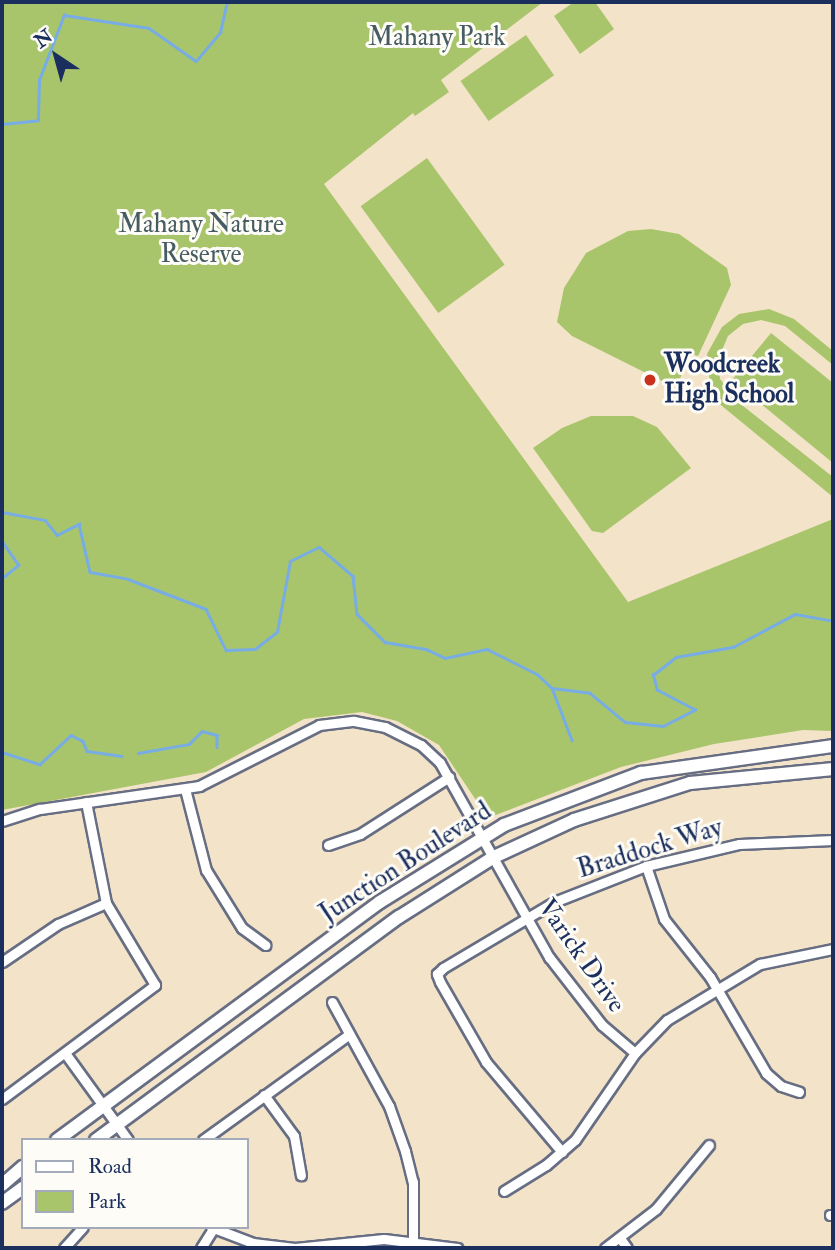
<!DOCTYPE html>
<html>
<head>
<meta charset="utf-8">
<style>
  body { margin:0 }
  #map { position:relative; width:835px; height:1250px; overflow:hidden; background:#f3e3c8; font-family:"IM FELL Double Pica",serif }
  div>[style] { position:absolute }
  .green>* { inset:0; background:#a9c56b; transform-origin:0 0 }
  .stream>* { height:2.5px; margin:-1.25px; padding:0 1.25px; transform-origin:1.25px; border-radius:1.25px; background:#77ace5 }
  .roads { filter:drop-shadow(2px 0 #676e83) drop-shadow(-2px 0 #676e83) drop-shadow(0 2px #676e83) drop-shadow(0 -2px #676e83) }
  .street>* { height:9px; margin:-4.5px; padding:0 4.5px; transform-origin:4.5px; border-radius:4.5px; background:#fff }
  .secondary>* { height:12px; margin:-6px; padding:0 6px; transform-origin:6px; border-radius:6px; background:#fff }
  .dots>* { width:19px; height:19px; translate:-50% -50%; box-sizing:border-box; border:4px solid #fdfcf7; border-radius:50% }
  span { translate:-50% -50%; white-space:nowrap; text-align:center; line-height:1.15; -webkit-text-stroke:6px #fdfcf7; paint-order:stroke }
  .park-label { font-size:26px; color:#465c62 }
  .poi-label { font-size:26px; color:#1b2f5e; font-weight:700 }
  .left { translate:0 -50%; text-align:left }
  .street-label { font-size:26px; color:#1b2f5e }
  .frame { position:absolute; inset:0; border:4px solid #1b2f5e; pointer-events:none }
  .legend { position:absolute; left:21px; top:1138px; width:228px; height:91px; box-sizing:border-box; background:#fdfcf7; border:2px solid #a3aaba; margin:0; padding:9px 12px; list-style:none; font-size:21px; color:#1b2f5e }
  .legend li { display:flex; align-items:center; gap:14px; height:35px }
  .legend b { width:35px; border:2px solid #a3aaba }
  .north { position:absolute; left:21px; top:21px; width:70px; height:70px; -webkit-text-stroke:5px #fdfcf7; paint-order:stroke; rotate:324deg; font-size:19px; font-weight:700; line-height:28px; text-align:center; color:#1b2f5e }
  .north::after { content:''; display:block; margin:auto; width:24px; height:32px; background:#1b2f5e; clip-path:polygon(50% 0,100% 100%,50% 72%,0 100%) }
</style>
</head>
<body>
<div id="map">
  <div class="green">
    <div style="clip-path:polygon(2px 2px,543px 2px,441px 80px,449px 92px,415px 116px,413px 113px,324px 184px,628px 602px,833px 519px,833px 731px,803px 730px,714px 744px,621px 767px,488px 818px,439px 745px,397px 721px,362px 712px,304px 719px,206px 772px,2px 810px)"></div>
    <div style="clip-path:polygon(574px 2px,595px 2px,614px 29px,580px 54px,554px 16px)"></div>
    <div style="left:526px;top:35px;width:49px;height:80px;rotate:55deg"></div>
    <div style="left:427px;top:158px;width:132px;height:82px;rotate:54deg"></div>
    <div style="clip-path:polygon(651px 229px,679px 234px,727px 268px,731px 285px,698px 356px,691px 354px,678px 383px,670px 385px,572px 336px,557px 322px,564px 288px,586px 253px,628px 231px)"></div>
    <div style="clip-path:polygon(769px 309px,794px 319px,833px 351px,833px 365px,785px 326px,761px 320px,743px 324px,728px 336px,718px 360px,720px 379px,738px 402px,833px 477px,833px 497px,705px 392px,710px 385px,707px 354px,722px 327px,739px 314px)"></div>
    <div style="clip-path:polygon(771px 333px,833px 383px,833px 463px,732px 380px)"></div>
    <div style="clip-path:polygon(591px 416px,633px 416px,657px 427px,691px 468px,603px 533px,592px 531px,533px 448px,562px 428px)"></div>
  </div>
  <div class="stream">
    <div style="left:2px;top:124px;width:36px;rotate:-6deg"></div>
    <div style="left:38px;top:120px;width:40px;rotate:-88.6deg"></div>
    <div style="left:39px;top:80px;width:70px;rotate:-69deg"></div>
    <div style="left:64px;top:15px;width:86px;rotate:8.7deg"></div>
    <div style="left:149px;top:28px;width:57px;rotate:35.1deg"></div>
    <div style="left:196px;top:61px;width:38px;rotate:-50deg"></div>
    <div style="left:220px;top:32px;width:31px;rotate:-77deg"></div>
    <div style="left:2px;top:512px;width:44px;rotate:10.5deg"></div>
    <div style="left:45px;top:520px;width:19px;rotate:51deg"></div>
    <div style="left:57px;top:535px;width:25px;rotate:-27deg"></div>
    <div style="left:79px;top:524px;width:49px;rotate:77.1deg"></div>
    <div style="left:90px;top:572px;width:39px;rotate:10deg"></div>
    <div style="left:128px;top:579px;width:84px;rotate:21deg"></div>
    <div style="left:206px;top:609px;width:46px;rotate:64deg"></div>
    <div style="left:226px;top:650px;width:29px;rotate:-2deg"></div>
    <div style="left:255px;top:649px;width:28px;rotate:-38deg"></div>
    <div style="left:277px;top:632px;width:72px;rotate:-79.6deg"></div>
    <div style="left:290px;top:561px;width:32px;rotate:-26deg"></div>
    <div style="left:319px;top:547px;width:45px;rotate:40.5deg"></div>
    <div style="left:353px;top:576px;width:38px;rotate:84deg"></div>
    <div style="left:357px;top:614px;width:40px;rotate:45deg"></div>
    <div style="left:385px;top:642px;width:42px;rotate:9.7deg"></div>
    <div style="left:426px;top:649px;width:21px;rotate:25deg"></div>
    <div style="left:445px;top:658px;width:43px;rotate:-12.1deg"></div>
    <div style="left:487px;top:649px;width:56px;rotate:26.6deg"></div>
    <div style="left:537px;top:674px;width:21px;rotate:43deg"></div>
    <div style="left:552px;top:688px;width:38px;rotate:7deg"></div>
    <div style="left:590px;top:693px;width:45px;rotate:39.6deg"></div>
    <div style="left:625px;top:722px;width:38px;rotate:6deg"></div>
    <div style="left:663px;top:726px;width:36px;rotate:-27deg"></div>
    <div style="left:695px;top:710px;width:43px;rotate:-152.2deg"></div>
    <div style="left:657px;top:690px;width:16px;rotate:-105deg"></div>
    <div style="left:653px;top:675px;width:29px;rotate:-38deg"></div>
    <div style="left:676px;top:657px;width:58px;rotate:-10deg"></div>
    <div style="left:733px;top:647px;width:70px;rotate:-28deg"></div>
    <div style="left:795px;top:614px;width:39px;rotate:10deg"></div>
    <div style="left:2px;top:541px;width:29px;rotate:55deg"></div>
    <div style="left:19px;top:565px;width:22px;rotate:141deg"></div>
    <div style="left:552px;top:688px;width:56px;rotate:69deg"></div>
    <div style="left:2px;top:752px;width:40px;rotate:18deg"></div>
    <div style="left:40px;top:764px;width:42px;rotate:-43.1deg"></div>
    <div style="left:71px;top:735px;width:13px;rotate:27deg"></div>
    <div style="left:83px;top:741px;width:11px;rotate:68deg"></div>
    <div style="left:87px;top:751px;width:35px;rotate:8deg"></div>
    <div style="left:138px;top:753px;width:52px;rotate:-10deg"></div>
    <div style="left:189px;top:744px;width:18px;rotate:-45deg"></div>
    <div style="left:202px;top:731px;width:16px;rotate:15deg"></div>
    <div style="left:217px;top:735px;width:12px;rotate:90deg"></div>
  </div>
  <div class="roads">
    <div class="street">
      <div style="left:185px;top:789px;width:84px;rotate:75.5deg"></div>
      <div style="left:206px;top:870px;width:68px;rotate:58.2deg"></div>
      <div style="left:242px;top:928px;width:29px;rotate:36deg"></div>
      <div style="left:2px;top:821px;width:40px;rotate:-18deg"></div>
      <div style="left:40px;top:809px;width:161px;rotate:-8.2deg"></div>
      <div style="left:199px;top:786px;width:135px;rotate:-26.9deg"></div>
      <div style="left:319px;top:725px;width:35px;rotate:-7deg"></div>
      <div style="left:354px;top:721px;width:32px;rotate:11deg"></div>
      <div style="left:385px;top:727px;width:40px;rotate:26.6deg"></div>
      <div style="left:421px;top:745px;width:26px;rotate:43deg"></div>
      <div style="left:440px;top:763px;width:223px;rotate:60.7deg"></div>
      <div style="left:549px;top:957px;width:86px;rotate:52.1deg"></div>
      <div style="left:602px;top:1025px;width:43px;rotate:40.3deg"></div>
      <div style="left:328px;top:845px;width:34px;rotate:-19deg"></div>
      <div style="left:360px;top:834px;width:106px;rotate:-32.6deg"></div>
      <div style="left:646px;top:866px;width:56px;rotate:71.2deg"></div>
      <div style="left:664px;top:919px;width:74px;rotate:51.6deg"></div>
      <div style="left:710px;top:977px;width:111px;rotate:59.7deg"></div>
      <div style="left:766px;top:1073px;width:20px;rotate:41deg"></div>
      <div style="left:781px;top:1086px;width:19px;rotate:18deg"></div>
      <div style="left:2px;top:962px;width:68px;rotate:-34.2deg"></div>
      <div style="left:58px;top:924px;width:52px;rotate:-23.6deg"></div>
      <div style="left:332px;top:1002px;width:119px;rotate:61.3deg"></div>
      <div style="left:389px;top:1106px;width:48px;rotate:70.4deg"></div>
      <div style="left:405px;top:1151px;width:32px;rotate:76deg"></div>
      <div style="left:413px;top:1182px;width:58px;rotate:90deg"></div>
      <div style="left:65px;top:1053px;width:107px;rotate:54.1deg"></div>
      <div style="left:264px;top:1095px;width:51px;rotate:53.8deg"></div>
      <div style="left:294px;top:1136px;width:40px;rotate:80deg"></div>
      <div style="left:2px;top:1099px;width:191px;rotate:-36.7deg"></div>
      <div style="left:155px;top:985px;width:96px;rotate:-120.9deg"></div>
      <div style="left:106px;top:903px;width:103px;rotate:-101.2deg"></div>
      <div style="left:203px;top:1140px;width:179px;rotate:-35.9deg"></div>
      <div style="left:562px;top:1152px;width:118px;rotate:-130.2deg"></div>
      <div style="left:486px;top:1062px;width:92px;rotate:-119.9deg"></div>
      <div style="left:440px;top:982px;width:9px;rotate:-111deg"></div>
      <div style="left:437px;top:974px;width:8px;rotate:-45deg"></div>
      <div style="left:443px;top:968px;width:129px;rotate:-30.7deg"></div>
      <div style="left:554px;top:902px;width:99px;rotate:-21.4deg"></div>
      <div style="left:646px;top:866px;width:96px;rotate:-13.3deg"></div>
      <div style="left:739px;top:844px;width:94px;rotate:-2.4deg"></div>
      <div style="left:504px;top:1191px;width:49px;rotate:-31.8deg"></div>
      <div style="left:546px;top:1165px;width:38px;rotate:-41deg"></div>
      <div style="left:575px;top:1140px;width:106px;rotate:-55.4deg"></div>
      <div style="left:635px;top:1053px;width:46px;rotate:-45.9deg"></div>
      <div style="left:667px;top:1020px;width:109px;rotate:-31.1deg"></div>
      <div style="left:760px;top:964px;width:75px;rotate:-11.6deg"></div>
      <div style="left:830px;top:1215px;width:3px"></div>
      <div style="left:211px;top:1227px;width:45px;rotate:20.9deg"></div>
      <div style="left:253px;top:1243px;width:42px;rotate:6.8deg"></div>
      <div style="left:295px;top:1248px;width:89px;rotate:-5.8deg"></div>
      <div style="left:384px;top:1239px;width:74px;rotate:7deg"></div>
      <div style="left:620px;top:1238px;width:12px;rotate:55deg"></div>
      <div style="left:64px;top:1248px;width:28px;rotate:-48deg"></div>
      <div style="left:201px;top:1248px;width:22px;rotate:-58deg"></div>
      <div style="left:605px;top:1248px;width:64px;rotate:-37.4deg"></div>
      <div style="left:656px;top:1209px;width:83px;rotate:-50.4deg"></div>
    </div>
    <div class="secondary">
      <div style="left:57px;top:1140px;width:401px;rotate:-36.4deg"></div>
      <div style="left:380px;top:902px;width:146px;rotate:-31.8deg"></div>
      <div style="left:504px;top:825px;width:147px;rotate:-20.8deg"></div>
      <div style="left:641px;top:773px;width:194px;rotate:-8deg"></div>
      <div style="left:96px;top:1140px;width:376px;rotate:-36.4deg"></div>
      <div style="left:399px;top:917px;width:112px;rotate:-32.3deg"></div>
      <div style="left:494px;top:857px;width:88px;rotate:-24.8deg"></div>
      <div style="left:574px;top:820px;width:122px;rotate:-17.7deg"></div>
      <div style="left:690px;top:783px;width:144px;rotate:-5.6deg"></div>
      <div style="left:2px;top:1185px;width:28px;rotate:-41deg"></div>
      <div style="left:2px;top:1203px;width:26px;rotate:-36deg"></div>
    </div>
  </div>
  <div class="dots">
    <div style="left:650px;top:380px;background:#c8321e"></div>
  </div>
  <div class="park-label">
    <span style="left:437px;top:38px">Mahany Park</span>
    <span style="left:201px;top:240px">Mahany Nature<br>Reserve</span>
  </div>
  <div class="poi-label">
    <span class="left" style="left:664px;top:380px">Woodcreek<br>High School</span>
  </div>
  <div class="street-label">
    <span style="left:650px;top:849px;rotate:-17deg">Braddock Way</span>
    <span style="left:406px;top:863px;rotate:-33deg">Junction Boulevard</span>
    <span style="left:581px;top:956px;rotate:55deg">Varick Drive</span>
  </div>
  <div class="frame"></div>
  <ul class="legend">
  <li><b style="height:9px;background:#fff"></b>Road</li>
  <li><b style="height:19px;background:#a9c56b"></b>Park</li>
  </ul>
  <div class="north">N</div>
</div>
</body>
</html>
